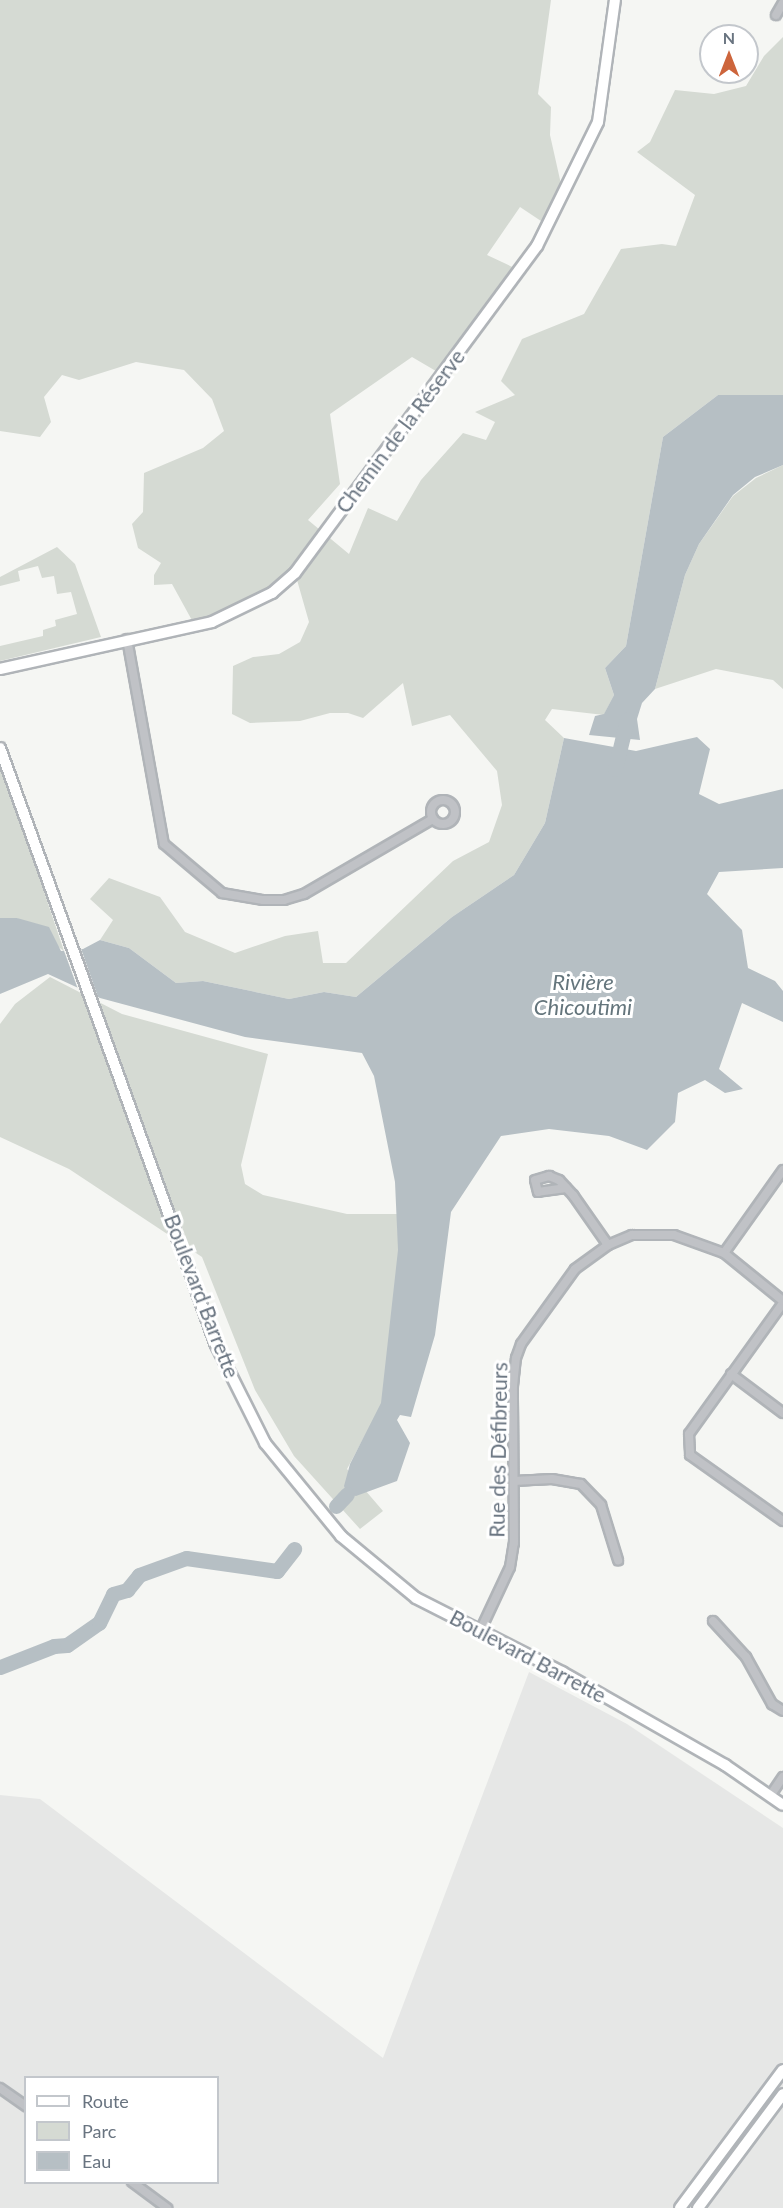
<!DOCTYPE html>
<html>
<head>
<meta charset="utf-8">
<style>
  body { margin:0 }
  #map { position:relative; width:783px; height:2208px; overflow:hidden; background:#f5f6f3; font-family:Lato,sans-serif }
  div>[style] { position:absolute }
  .built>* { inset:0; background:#e6e7e6 }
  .green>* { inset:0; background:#d5dad3 }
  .water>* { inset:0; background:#b6bfc4 }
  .pier>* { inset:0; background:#f5f6f3 }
  .river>* { height:15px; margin:-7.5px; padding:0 7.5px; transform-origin:7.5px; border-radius:7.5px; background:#b6bfc4 }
  .roads { filter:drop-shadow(2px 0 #b0b4b8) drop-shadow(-2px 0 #b0b4b8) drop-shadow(0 2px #b0b4b8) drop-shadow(0 -2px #b0b4b8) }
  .street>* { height:8px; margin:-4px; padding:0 4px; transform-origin:4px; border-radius:4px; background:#c0c2c6 }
  .street>.ring { margin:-4px; padding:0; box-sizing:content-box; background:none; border:8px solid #c0c2c6; border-radius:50% }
  .secondary>* { height:10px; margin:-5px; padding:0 5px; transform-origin:5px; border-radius:5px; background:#fff }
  span { translate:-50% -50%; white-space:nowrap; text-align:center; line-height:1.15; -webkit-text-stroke:6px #fff; paint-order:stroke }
  .street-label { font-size:21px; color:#697480 }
  .water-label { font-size:22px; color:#64757c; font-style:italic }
  .legend { position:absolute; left:24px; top:2076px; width:195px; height:108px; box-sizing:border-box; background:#fff; border:2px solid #c3c7cc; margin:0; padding:8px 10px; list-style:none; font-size:18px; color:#697480 }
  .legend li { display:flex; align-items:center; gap:12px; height:30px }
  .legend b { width:30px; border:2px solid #c3c7cc }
  .north { position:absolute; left:699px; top:24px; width:60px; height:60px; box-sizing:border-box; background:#fff; border:2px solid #c3c7cc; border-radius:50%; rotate:0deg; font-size:16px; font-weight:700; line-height:24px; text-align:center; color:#697480 }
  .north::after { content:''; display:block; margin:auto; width:21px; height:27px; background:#cd653c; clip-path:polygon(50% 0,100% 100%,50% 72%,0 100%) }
</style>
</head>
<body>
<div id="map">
  <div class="built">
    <div style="clip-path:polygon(evenodd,529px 1672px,627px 1724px,783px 1828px,783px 2208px,0 2208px,0 1795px,40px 1799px,383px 2058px,529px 1672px,26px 2078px,218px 2078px,218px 2182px,26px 2182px,26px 2078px)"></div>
  </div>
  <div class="green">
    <div style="clip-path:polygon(0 0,551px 0,538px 94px,551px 107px,550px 135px,563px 193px,547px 225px,520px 207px,487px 255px,521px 271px,441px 374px,412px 357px,330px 414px,340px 484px,308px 520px,349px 554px,368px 508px,397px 521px,421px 480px,463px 433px,486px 440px,495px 422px,475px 412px,515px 395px,501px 381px,522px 339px,584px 314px,621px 249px,662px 244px,676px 246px,695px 195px,637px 152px,650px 142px,675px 90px,714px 94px,746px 86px,764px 56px,783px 37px,783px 395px,718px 395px,663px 437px,626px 646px,605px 668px,614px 695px,604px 715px,552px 709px,545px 720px,564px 738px,545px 823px,514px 875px,452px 917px,356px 997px,324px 992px,289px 999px,203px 981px,176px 983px,129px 948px,100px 940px,113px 920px,90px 899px,109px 878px,160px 897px,185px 932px,235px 953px,285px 936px,318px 931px,323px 963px,346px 963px,453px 861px,489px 842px,502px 805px,497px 771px,450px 715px,412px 726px,403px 683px,363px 718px,348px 713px,330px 713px,300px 721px,250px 723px,232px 714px,233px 666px,253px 657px,279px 654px,300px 642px,309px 622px,295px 573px,272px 593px,194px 624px,172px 584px,154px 585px,154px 575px,161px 563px,138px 548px,132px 524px,143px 512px,144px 473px,203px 448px,224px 431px,212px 399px,184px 370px,136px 362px,79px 380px,62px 375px,44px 397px,51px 422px,40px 437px,0 431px)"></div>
    <div style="clip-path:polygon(783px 465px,783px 689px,773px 680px,716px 669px,655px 689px,685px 575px,699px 544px,733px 496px,756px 478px)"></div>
    <div style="clip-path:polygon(57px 547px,75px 564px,101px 637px,0 661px,0 646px,43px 636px,43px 630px,56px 626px,55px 620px,77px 614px,71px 592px,57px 594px,54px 576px,42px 578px,38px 566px,18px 571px,20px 581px,0 586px,0 577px)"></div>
    <div style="clip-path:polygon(0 762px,7px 781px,64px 951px,17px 918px,0 918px)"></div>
    <div style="clip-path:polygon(50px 977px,122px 1014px,268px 1054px,241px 1165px,245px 1184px,263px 1195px,347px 1214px,397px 1214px,399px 1256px,382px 1404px,347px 1469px,383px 1511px,360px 1529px,294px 1456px,255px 1390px,202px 1257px,69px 1169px,0 1137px,0 1024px,15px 1004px)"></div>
  </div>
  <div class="water">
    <div style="clip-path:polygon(718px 395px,783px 395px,783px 465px,755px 477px,733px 495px,699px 544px,685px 575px,655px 689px,642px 703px,637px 719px,640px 740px,589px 735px,595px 716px,604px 714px,614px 695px,605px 668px,626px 646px,663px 437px)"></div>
    <div style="clip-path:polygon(697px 737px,710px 749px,699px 794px,719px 804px,783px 789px,783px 868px,719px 872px,707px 894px,742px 930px,748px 968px,775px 981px,783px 991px,783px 1022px,742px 1003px,719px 1069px,743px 1089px,725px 1093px,705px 1080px,678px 1093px,675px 1122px,647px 1150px,609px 1136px,549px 1129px,501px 1136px,451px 1212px,435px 1335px,411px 1417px,400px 1415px,397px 1420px,410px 1443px,397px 1481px,356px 1496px,347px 1494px,344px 1486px,350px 1464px,381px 1403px,398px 1250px,395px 1182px,374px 1076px,362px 1053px,245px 1037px,100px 998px,48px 974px,0 994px,0 918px,17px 918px,49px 927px,61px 951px,83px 949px,100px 940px,129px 948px,176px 983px,203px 981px,289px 999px,324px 992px,356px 997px,452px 917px,514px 875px,545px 823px,564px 738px,636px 751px)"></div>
  </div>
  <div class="pier">
    <div style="clip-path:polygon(80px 946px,99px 1000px,79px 992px,63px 948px)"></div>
  </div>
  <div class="river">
    <div style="left:615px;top:769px;width:51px;rotate:-76.5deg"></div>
    <div style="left:336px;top:1506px;width:16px;rotate:-47deg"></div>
    <div style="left:0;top:1667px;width:58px;rotate:-21.3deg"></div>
    <div style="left:54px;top:1646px;width:13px;rotate:-4deg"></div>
    <div style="left:67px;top:1645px;width:39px;rotate:-35deg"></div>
    <div style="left:99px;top:1623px;width:32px;rotate:-64deg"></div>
    <div style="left:113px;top:1594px;width:15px;rotate:-16deg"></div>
    <div style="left:127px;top:1590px;width:19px;rotate:-51deg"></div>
    <div style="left:139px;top:1575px;width:50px;rotate:-19.9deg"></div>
    <div style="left:186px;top:1558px;width:92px;rotate:8.1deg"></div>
    <div style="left:277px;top:1571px;width:28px;rotate:-52deg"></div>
  </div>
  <div class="roads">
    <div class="street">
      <div style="left:776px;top:15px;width:14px;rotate:-60deg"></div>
      <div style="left:127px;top:639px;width:208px;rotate:79.8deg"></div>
      <div style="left:164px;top:844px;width:76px;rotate:40.2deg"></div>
      <div style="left:222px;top:893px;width:42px;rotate:9.7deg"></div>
      <div style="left:263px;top:900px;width:21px"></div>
      <div style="left:284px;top:900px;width:21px;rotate:-17deg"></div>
      <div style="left:304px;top:894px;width:149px;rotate:-30.2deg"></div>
      <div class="ring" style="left:431px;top:800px;width:16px;height:16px"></div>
      <div style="left:566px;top:1188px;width:28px;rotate:172deg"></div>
      <div style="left:538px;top:1192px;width:12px;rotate:-104deg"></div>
      <div style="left:535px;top:1180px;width:15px;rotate:-16deg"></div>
      <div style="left:549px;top:1176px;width:11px;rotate:22deg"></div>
      <div style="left:559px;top:1180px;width:21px;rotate:47deg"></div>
      <div style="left:573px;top:1195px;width:61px;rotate:55deg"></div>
      <div style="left:724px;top:1253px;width:102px;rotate:-54.6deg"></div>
      <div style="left:783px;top:1303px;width:161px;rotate:125.7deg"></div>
      <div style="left:689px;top:1434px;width:21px;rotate:87deg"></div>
      <div style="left:690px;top:1455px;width:114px;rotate:35.4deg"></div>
      <div style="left:731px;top:1374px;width:65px;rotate:36.9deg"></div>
      <div style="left:514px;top:1481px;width:38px;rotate:-3deg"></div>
      <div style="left:552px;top:1479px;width:29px;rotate:10deg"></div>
      <div style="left:581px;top:1484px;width:29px;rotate:46deg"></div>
      <div style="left:601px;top:1505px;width:58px;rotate:72.8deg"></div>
      <div style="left:713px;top:1621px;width:49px;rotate:47.5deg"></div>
      <div style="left:746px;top:1657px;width:54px;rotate:61deg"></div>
      <div style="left:772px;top:1704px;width:13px;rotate:32deg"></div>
      <div style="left:481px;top:1629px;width:68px;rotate:-64.9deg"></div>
      <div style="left:510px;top:1567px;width:24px;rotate:-81deg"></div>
      <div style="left:514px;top:1543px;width:157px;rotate:-90.4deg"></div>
      <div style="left:513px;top:1386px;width:28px;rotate:-84deg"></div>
      <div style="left:516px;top:1358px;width:15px;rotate:-70deg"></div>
      <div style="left:521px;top:1344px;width:92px;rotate:-54.2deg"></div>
      <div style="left:575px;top:1269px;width:41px;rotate:-36deg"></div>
      <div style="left:608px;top:1245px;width:26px;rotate:-23deg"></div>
      <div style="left:632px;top:1235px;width:42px"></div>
      <div style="left:674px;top:1235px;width:53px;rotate:19.8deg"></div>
      <div style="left:724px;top:1253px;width:76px;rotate:39.1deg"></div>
      <div style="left:770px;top:1796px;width:23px;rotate:-56deg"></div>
      <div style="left:0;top:2088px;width:32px;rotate:35deg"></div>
      <div style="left:132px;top:2182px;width:44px;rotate:36.6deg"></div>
    </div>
    <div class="secondary">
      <div style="left:0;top:669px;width:217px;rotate:-12.5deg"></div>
      <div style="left:212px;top:622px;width:67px;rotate:-25.8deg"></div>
      <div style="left:272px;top:593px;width:30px;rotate:-41deg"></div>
      <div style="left:295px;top:573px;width:407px;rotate:-53.5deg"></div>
      <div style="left:537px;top:246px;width:138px;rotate:-63.8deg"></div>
      <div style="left:598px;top:122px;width:123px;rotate:-82.1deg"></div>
      <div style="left:0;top:748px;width:635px;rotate:70.11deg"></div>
      <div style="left:216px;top:1345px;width:110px;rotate:63.4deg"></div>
      <div style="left:265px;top:1443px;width:120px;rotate:50.7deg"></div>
      <div style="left:341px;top:1536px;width:97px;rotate:39.6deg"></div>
      <div style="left:416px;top:1598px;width:164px;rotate:26.9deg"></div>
      <div style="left:562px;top:1672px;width:188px;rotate:29.7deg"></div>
      <div style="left:725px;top:1765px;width:70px;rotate:34.6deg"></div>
      <div style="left:680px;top:2208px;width:172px;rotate:-53.3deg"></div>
      <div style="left:698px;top:2208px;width:142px;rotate:-53.3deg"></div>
    </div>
  </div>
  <div class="street-label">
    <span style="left:400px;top:431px;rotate:-53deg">Chemin de la Réserve</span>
    <span style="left:202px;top:1296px;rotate:69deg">Boulevard Barrette</span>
    <span style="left:498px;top:1450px;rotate:-89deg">Rue des Défibreurs</span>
    <span style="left:528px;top:1656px;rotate:28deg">Boulevard Barrette</span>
  </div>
  <div class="water-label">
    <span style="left:583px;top:994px">Rivière<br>Chicoutimi</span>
  </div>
  <ul class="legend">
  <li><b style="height:8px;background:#fff"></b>Route</li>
  <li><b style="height:16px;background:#d5dad3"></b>Parc</li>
  <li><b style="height:16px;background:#b6bfc4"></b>Eau</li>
  </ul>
  <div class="north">N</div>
</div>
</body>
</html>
